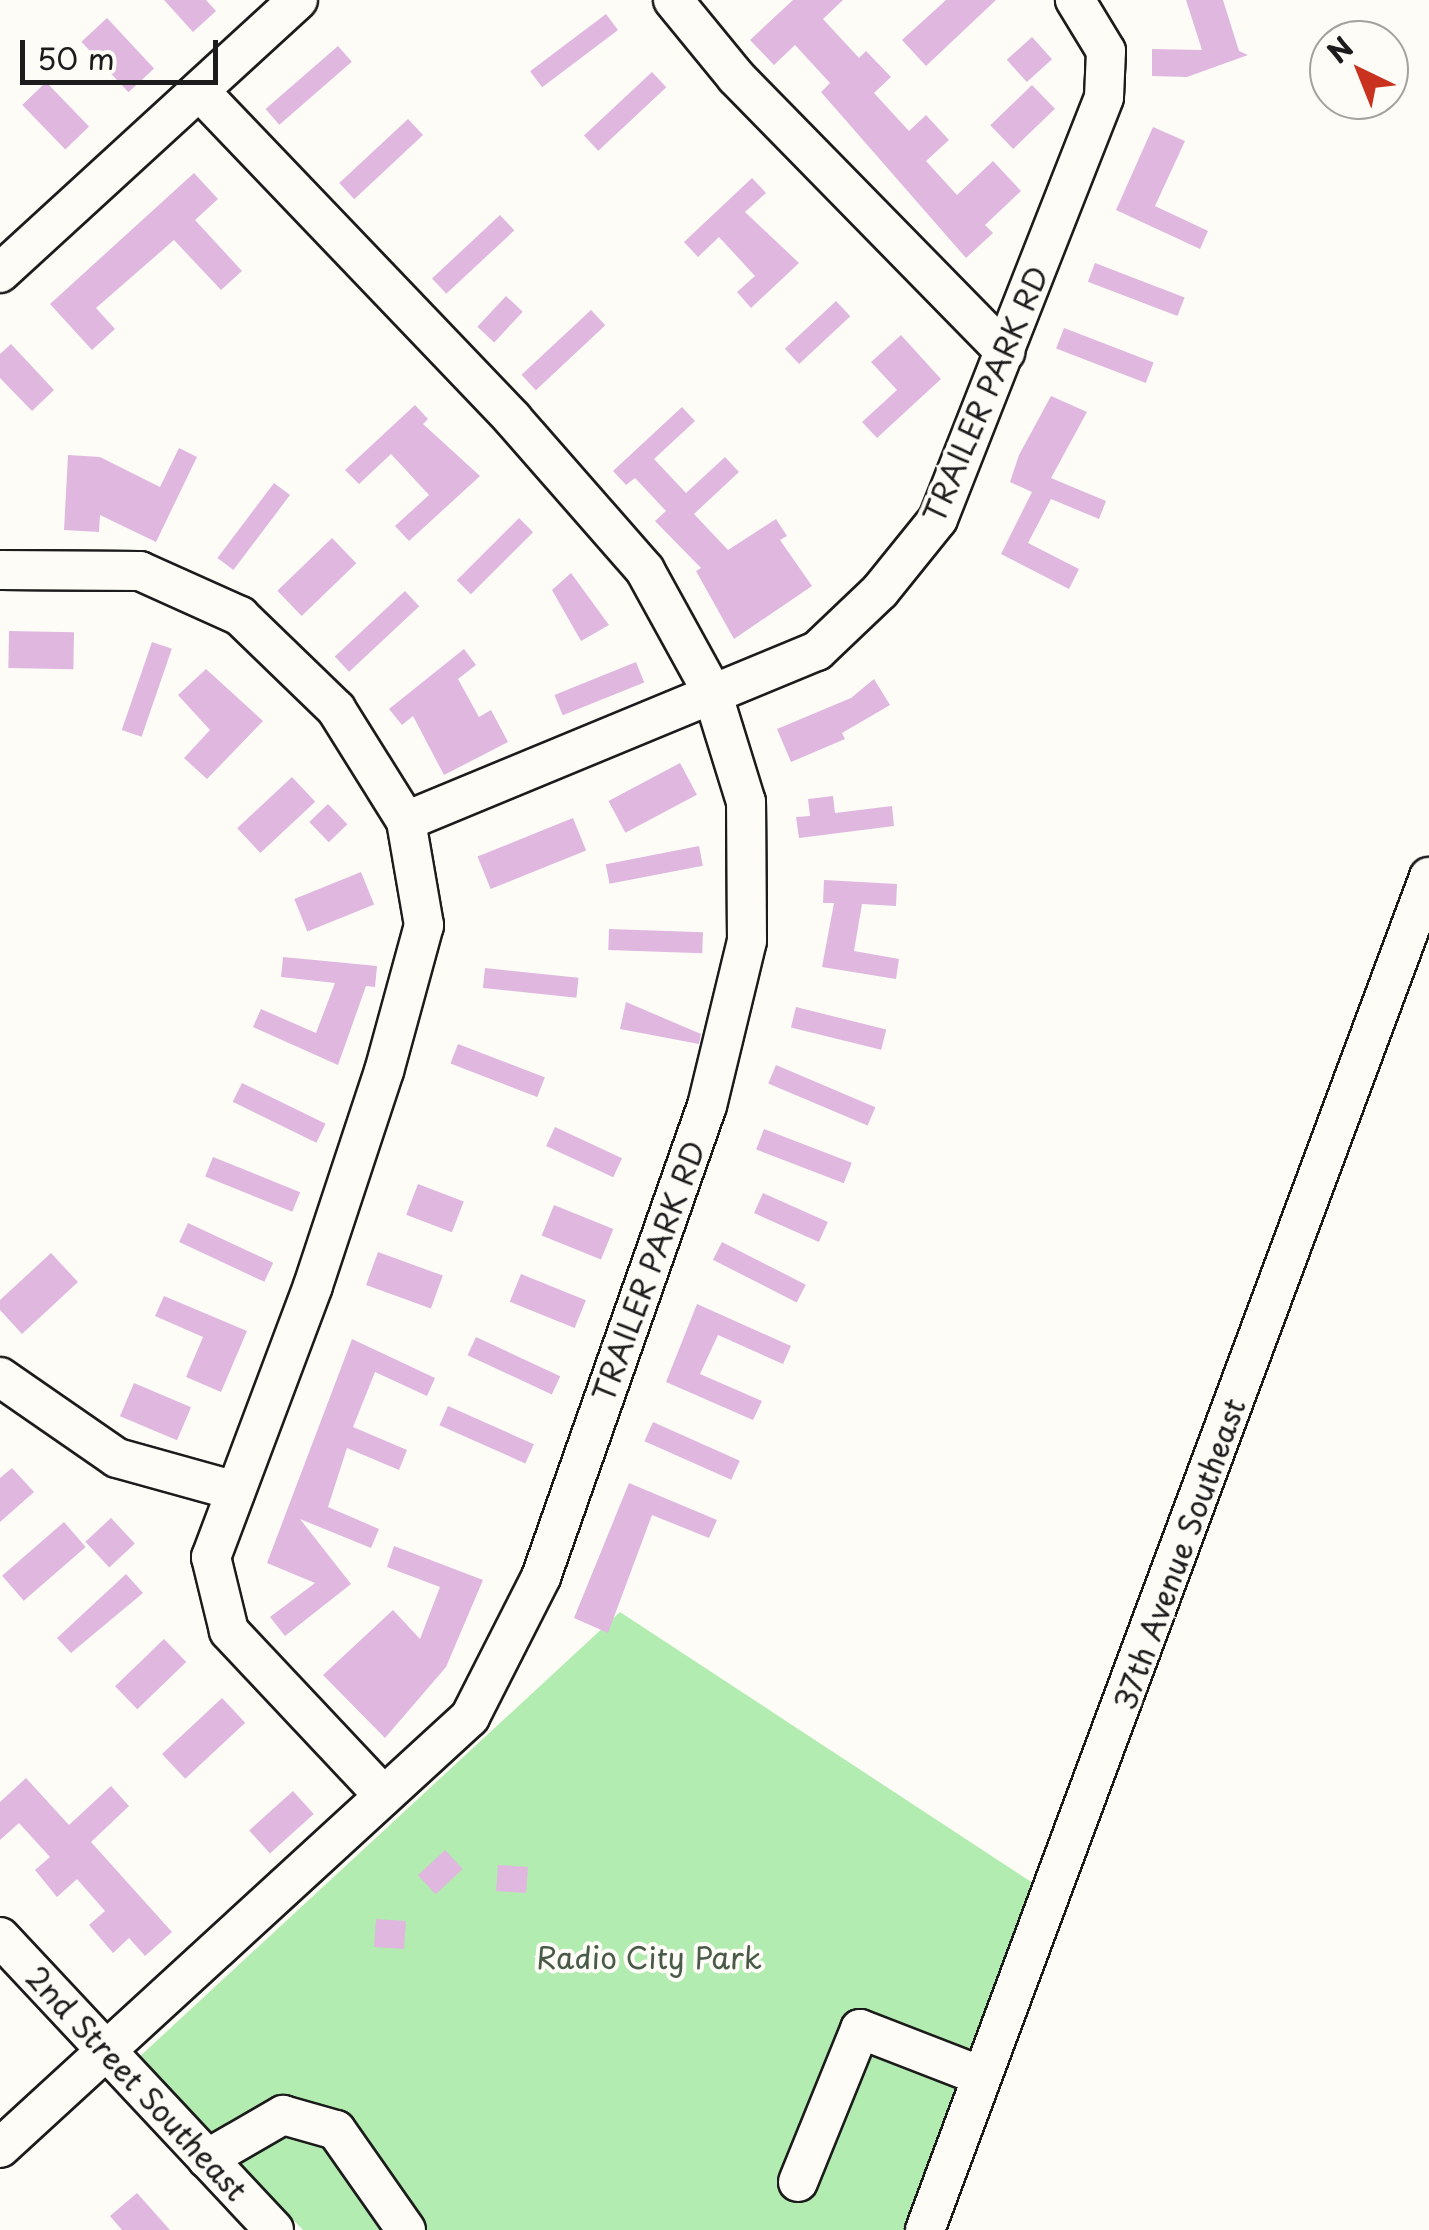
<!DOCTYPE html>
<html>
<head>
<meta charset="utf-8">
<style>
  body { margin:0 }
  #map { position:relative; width:1429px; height:2230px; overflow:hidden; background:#fdfcf7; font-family:"Playpen Sans",sans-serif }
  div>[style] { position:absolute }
  .green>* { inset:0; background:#b3ecb0 }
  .building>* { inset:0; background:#dfb7df; transform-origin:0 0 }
  .roads { filter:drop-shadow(2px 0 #1c1c1c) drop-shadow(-2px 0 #1c1c1c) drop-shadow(0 2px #1c1c1c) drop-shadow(0 -2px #1c1c1c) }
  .minor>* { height:38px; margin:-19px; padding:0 19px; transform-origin:19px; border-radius:19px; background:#fdfcf7 }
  span { translate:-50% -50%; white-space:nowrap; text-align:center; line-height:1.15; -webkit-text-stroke:8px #fdfcf7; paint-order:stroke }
  .street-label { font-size:30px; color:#1c1c1c }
  .park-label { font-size:30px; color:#495a48 }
  .north { position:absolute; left:1309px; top:20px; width:100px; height:100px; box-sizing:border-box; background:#fdfcf7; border:2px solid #a3a29f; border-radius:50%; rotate:317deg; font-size:28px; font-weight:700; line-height:40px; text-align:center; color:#1c1c1c }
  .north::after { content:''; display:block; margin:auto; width:35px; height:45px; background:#c8321e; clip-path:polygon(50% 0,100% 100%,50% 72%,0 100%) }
  .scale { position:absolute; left:20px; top:40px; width:198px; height:45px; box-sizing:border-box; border:5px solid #1c1c1c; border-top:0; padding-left:12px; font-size:30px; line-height:35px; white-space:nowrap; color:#1c1c1c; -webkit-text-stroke:8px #fdfcf7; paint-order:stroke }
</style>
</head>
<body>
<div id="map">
  <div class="green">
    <div style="clip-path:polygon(620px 1612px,1048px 1893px,916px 2230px,303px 2230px,137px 2059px)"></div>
  </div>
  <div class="building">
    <div style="clip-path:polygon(164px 0,206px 0,216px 11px,193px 32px)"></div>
    <div style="clip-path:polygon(793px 0,843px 0,823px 19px,859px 58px,866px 51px,891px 77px,874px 93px,909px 131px,926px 115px,949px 140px,926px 161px,957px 195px,993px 161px,1021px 191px,985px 225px,993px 233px,966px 258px,821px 92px,830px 83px,795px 45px,774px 65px,750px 40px)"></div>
    <div style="clip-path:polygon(946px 0,996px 0,926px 66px,902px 40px)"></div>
    <div style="clip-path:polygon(1186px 0,1223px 0,1239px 51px,1248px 55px,1187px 77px,1152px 76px,1152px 49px,1202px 50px)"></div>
    <div style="left:606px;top:14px;width:20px;height:95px;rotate:53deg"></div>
    <div style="left:107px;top:18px;width:69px;height:35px;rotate:47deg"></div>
    <div style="left:1032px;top:37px;width:30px;height:34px;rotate:48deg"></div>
    <div style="left:338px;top:46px;width:21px;height:96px;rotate:49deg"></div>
    <div style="left:652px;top:72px;width:21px;height:93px;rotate:47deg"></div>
    <div style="left:46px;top:82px;width:62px;height:33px;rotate:46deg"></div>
    <div style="left:1032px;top:85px;width:33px;height:58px;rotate:46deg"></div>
    <div style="left:408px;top:119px;width:22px;height:94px;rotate:47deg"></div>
    <div style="clip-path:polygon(1153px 127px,1185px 141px,1155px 206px,1208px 231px,1200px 249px,1116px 210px)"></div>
    <div style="clip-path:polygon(194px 173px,218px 199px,195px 220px,242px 271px,221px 290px,174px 240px,96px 308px,115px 329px,92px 350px,50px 304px)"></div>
    <div style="clip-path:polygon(752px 178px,766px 193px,745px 212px,799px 263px,751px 308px,737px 292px,755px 276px,719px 237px,698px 257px,684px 242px)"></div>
    <div style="left:500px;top:215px;width:21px;height:93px;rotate:47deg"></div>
    <div style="left:1095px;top:263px;width:96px;height:20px;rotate:21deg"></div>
    <div style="left:506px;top:296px;width:23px;height:42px;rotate:43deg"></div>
    <div style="left:836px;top:301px;width:21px;height:70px;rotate:47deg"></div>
    <div style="left:591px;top:310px;width:21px;height:95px;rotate:47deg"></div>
    <div style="left:1064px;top:328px;width:96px;height:22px;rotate:21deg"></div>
    <div style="clip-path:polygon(901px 335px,941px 379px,877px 438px,862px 422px,897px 390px,871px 362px)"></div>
    <div style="clip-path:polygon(11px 344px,54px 390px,32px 411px,0 378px,0 354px)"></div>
    <div style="clip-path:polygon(1051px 396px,1087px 412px,1051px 478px,1106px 501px,1099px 519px,1051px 499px,1028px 543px,1079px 569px,1069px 589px,1001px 554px,1032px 492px,1010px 482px,1019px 455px)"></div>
    <div style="clip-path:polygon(415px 405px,428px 419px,423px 424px,480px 476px,409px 541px,395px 526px,429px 495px,391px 454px,359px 484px,345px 470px)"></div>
    <div style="clip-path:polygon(682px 407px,695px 421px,654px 459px,686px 493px,725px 457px,739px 472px,694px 514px,728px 550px,776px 519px,787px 536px,780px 540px,812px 586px,734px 639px,696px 571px,701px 568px,655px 521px,666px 511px,635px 478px,626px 485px,613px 471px)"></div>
    <div style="clip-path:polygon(179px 448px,197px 457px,156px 542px,100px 515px,99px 532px,64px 530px,68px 455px,100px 457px,160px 487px)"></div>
    <div style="left:274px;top:483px;width:20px;height:94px;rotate:37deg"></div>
    <div style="left:519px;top:518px;width:20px;height:88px;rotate:45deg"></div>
    <div style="left:332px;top:538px;width:35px;height:76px;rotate:46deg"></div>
    <div style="clip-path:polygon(571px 573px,609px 625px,581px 641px,552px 590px)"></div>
    <div style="left:405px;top:591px;width:21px;height:96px;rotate:47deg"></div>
    <div style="left:9px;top:631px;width:65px;height:37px;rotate:1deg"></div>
    <div style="left:152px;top:642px;width:21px;height:93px;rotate:19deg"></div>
    <div style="clip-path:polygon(464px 649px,476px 665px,458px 679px,479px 717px,491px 710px,508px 742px,444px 775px,413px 716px,402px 725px,389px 709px)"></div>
    <div style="left:636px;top:662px;width:22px;height:88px;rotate:68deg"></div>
    <div style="clip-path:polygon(206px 669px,263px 721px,207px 779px,184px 758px,210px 730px,178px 695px)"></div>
    <div style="clip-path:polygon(874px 679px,890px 705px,842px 733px,845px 739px,791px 762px,777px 729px,851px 698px)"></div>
    <div style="left:680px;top:763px;width:36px;height:81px;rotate:62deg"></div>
    <div style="left:292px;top:777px;width:34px;height:75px;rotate:47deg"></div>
    <div style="clip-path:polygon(833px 796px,835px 813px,892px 806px,894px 826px,799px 838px,796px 817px,810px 816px,808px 799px)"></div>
    <div style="left:328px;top:804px;width:28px;height:26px;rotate:46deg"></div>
    <div style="left:573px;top:818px;width:35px;height:103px;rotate:68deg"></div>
    <div style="left:699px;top:846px;width:20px;height:95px;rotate:79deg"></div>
    <div style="left:361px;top:872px;width:35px;height:72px;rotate:68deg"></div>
    <div style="clip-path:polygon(824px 880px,897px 884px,896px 906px,862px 904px,854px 951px,899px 959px,896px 979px,822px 967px,834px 903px,823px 903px)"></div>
    <div style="left:609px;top:929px;width:94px;height:21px;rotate:2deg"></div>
    <div style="clip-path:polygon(283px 957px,377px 966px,375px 987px,366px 986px,338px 1065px,253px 1027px,261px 1009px,316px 1033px,335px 983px,281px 977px)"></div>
    <div style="left:485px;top:968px;width:94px;height:20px;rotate:6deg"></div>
    <div style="clip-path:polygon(626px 1002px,701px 1034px,699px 1044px,620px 1029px)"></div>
    <div style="left:796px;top:1007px;width:93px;height:21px;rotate:14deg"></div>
    <div style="left:458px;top:1044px;width:93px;height:21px;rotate:21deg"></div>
    <div style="left:776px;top:1065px;width:108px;height:20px;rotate:23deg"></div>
    <div style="left:242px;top:1083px;width:93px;height:21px;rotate:26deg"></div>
    <div style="left:555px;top:1127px;width:74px;height:21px;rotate:25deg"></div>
    <div style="left:764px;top:1129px;width:94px;height:22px;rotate:21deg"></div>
    <div style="left:213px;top:1157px;width:94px;height:21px;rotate:22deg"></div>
    <div style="left:418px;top:1184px;width:49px;height:33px;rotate:21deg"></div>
    <div style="left:763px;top:1193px;width:71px;height:22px;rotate:24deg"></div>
    <div style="left:554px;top:1205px;width:64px;height:33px;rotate:22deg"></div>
    <div style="left:188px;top:1223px;width:94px;height:21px;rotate:25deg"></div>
    <div style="left:722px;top:1242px;width:94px;height:20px;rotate:27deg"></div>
    <div style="left:378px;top:1252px;width:69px;height:35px;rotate:20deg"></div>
    <div style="clip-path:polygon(51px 1253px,78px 1282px,22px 1334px,0 1310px,0 1300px)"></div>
    <div style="left:521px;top:1274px;width:70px;height:30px;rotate:22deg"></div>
    <div style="clip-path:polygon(164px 1296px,247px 1331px,221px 1392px,186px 1377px,203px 1337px,155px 1316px)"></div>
    <div style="clip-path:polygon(697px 1304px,791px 1346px,783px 1364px,718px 1335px,700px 1374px,762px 1401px,753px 1420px,666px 1382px)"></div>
    <div style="left:476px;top:1337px;width:93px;height:20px;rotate:25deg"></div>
    <div style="clip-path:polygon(352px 1339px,435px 1378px,427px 1396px,375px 1372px,353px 1427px,407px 1450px,399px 1470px,347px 1448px,328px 1507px,379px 1529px,371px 1548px,300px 1519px,351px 1584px,285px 1636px,270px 1617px,315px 1583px,267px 1563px)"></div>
    <div style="left:134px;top:1383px;width:62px;height:36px;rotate:23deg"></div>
    <div style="left:448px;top:1406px;width:94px;height:21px;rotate:24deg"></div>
    <div style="left:653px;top:1422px;width:95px;height:21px;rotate:24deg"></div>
    <div style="clip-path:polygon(12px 1468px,34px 1492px,0 1522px,0 1478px)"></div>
    <div style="clip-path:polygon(629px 1483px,717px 1520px,709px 1538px,652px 1515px,608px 1633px,574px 1618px)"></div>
    <div style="left:111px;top:1518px;width:35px;height:35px;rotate:47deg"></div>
    <div style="left:64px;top:1522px;width:33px;height:82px;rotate:49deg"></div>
    <div style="clip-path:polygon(394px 1546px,483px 1580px,446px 1667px,385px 1738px,323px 1675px,393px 1610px,420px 1639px,440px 1587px,387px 1567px)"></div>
    <div style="clip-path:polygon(126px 1574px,143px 1593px,71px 1653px,57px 1638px)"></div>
    <div style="left:164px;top:1639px;width:32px;height:68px;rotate:46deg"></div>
    <div style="left:222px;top:1698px;width:34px;height:82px;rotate:47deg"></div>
    <div style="clip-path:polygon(26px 1778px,69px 1825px,111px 1786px,129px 1806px,91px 1842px,172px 1932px,145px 1956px,129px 1938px,113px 1953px,89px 1925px,105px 1911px,77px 1879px,57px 1897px,35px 1870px,50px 1857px,19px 1823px,0 1840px,0 1802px)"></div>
    <div style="left:293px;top:1791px;width:31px;height:59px;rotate:48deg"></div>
    <div style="left:445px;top:1850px;width:26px;height:37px;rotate:47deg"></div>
    <div style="left:498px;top:1865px;width:30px;height:26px;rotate:4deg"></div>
    <div style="left:376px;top:1919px;width:30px;height:28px;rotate:4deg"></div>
    <div style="clip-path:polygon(137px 2193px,170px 2230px,122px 2230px,110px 2216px)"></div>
  </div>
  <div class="roads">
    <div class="minor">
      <div style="left:673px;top:0;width:99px;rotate:50.7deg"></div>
      <div style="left:736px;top:77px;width:385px;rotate:45.6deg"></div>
      <div style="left:0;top:273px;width:404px;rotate:-42.5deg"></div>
      <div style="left:0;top:570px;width:140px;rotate:0.4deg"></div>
      <div style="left:140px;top:571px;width:110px;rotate:24.2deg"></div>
      <div style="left:240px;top:616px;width:134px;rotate:44.1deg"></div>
      <div style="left:336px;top:709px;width:132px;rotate:58deg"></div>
      <div style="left:406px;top:821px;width:106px;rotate:80.2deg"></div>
      <div style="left:424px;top:925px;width:151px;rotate:105.3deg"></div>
      <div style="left:384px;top:1071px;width:226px;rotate:108.3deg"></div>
      <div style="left:313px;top:1286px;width:290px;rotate:110.6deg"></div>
      <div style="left:211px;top:1557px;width:76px;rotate:76.3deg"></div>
      <div style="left:229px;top:1631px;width:226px;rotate:46.8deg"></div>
      <div style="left:406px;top:821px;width:445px;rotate:-22.5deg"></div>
      <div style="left:817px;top:651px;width:87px;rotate:-43.6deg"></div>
      <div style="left:880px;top:591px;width:92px;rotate:-51.1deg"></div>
      <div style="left:938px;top:519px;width:453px;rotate:-68.5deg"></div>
      <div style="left:1104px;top:97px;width:46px;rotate:-87.5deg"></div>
      <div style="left:1106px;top:51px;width:60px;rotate:-121.3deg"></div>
      <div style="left:0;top:1377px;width:142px;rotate:34.7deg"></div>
      <div style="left:117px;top:1458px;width:123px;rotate:15.5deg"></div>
      <div style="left:0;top:1937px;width:401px;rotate:46.9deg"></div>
      <div style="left:0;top:2148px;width:638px;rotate:-42.52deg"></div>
      <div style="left:470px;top:1717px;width:157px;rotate:-63.1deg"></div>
      <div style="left:541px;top:1577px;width:499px;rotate:-70.6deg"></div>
      <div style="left:707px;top:1106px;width:170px;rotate:-76.4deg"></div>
      <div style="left:747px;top:941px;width:139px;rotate:-90.4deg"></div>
      <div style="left:746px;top:802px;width:115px;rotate:-107.2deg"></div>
      <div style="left:712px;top:692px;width:139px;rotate:-118.8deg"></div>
      <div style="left:645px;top:570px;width:201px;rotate:-131.2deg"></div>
      <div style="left:513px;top:419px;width:453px;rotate:-133.7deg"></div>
      <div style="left:207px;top:2159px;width:88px;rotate:-30.1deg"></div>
      <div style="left:283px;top:2115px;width:55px;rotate:15.8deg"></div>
      <div style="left:336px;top:2130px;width:122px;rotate:55deg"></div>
      <div style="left:798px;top:2182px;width:165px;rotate:-67.9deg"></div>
      <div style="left:860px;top:2029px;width:130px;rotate:21.2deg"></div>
      <div style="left:925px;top:2230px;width:1444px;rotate:-69.57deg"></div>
    </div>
  </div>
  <div class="street-label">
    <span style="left:985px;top:394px;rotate:-67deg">TRAILER PARK RD</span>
    <span style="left:648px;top:1271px;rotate:-70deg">TRAILER PARK RD</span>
    <span style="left:1179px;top:1554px;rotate:-70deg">37th Avenue Southeast</span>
    <span style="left:137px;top:2083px;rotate:47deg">2nd Street Southeast</span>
  </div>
  <div class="park-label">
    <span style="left:649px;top:1957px">Radio City Park</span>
  </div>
  <div class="north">N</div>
  <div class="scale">50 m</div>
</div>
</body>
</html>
